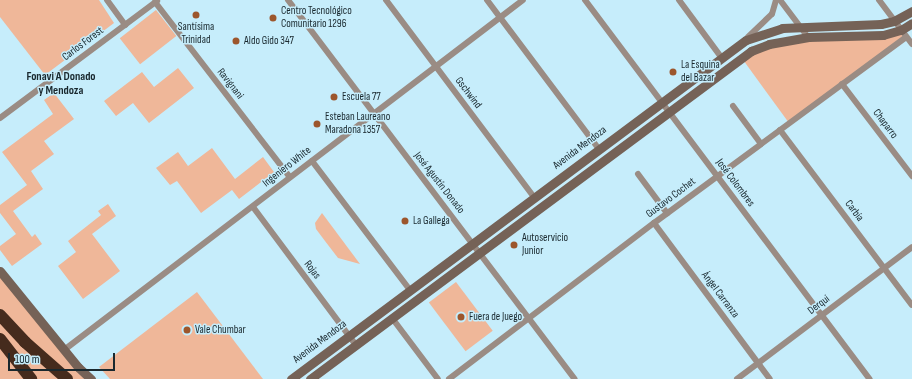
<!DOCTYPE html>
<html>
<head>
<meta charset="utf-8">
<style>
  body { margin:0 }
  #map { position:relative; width:912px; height:379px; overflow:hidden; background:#c6edfb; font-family:"Sofia Sans Condensed",sans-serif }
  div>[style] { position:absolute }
  .green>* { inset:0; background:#efb799; transform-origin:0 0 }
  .street>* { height:6px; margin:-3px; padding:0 3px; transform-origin:3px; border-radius:3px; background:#9a8c84 }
  .secondary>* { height:9px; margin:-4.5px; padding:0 4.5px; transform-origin:4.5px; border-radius:4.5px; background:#756257 }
  .highway>* { height:12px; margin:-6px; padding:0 6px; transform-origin:6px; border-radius:6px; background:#452b1d }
  .dots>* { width:11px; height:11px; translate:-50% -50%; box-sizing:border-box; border:2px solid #c6edfb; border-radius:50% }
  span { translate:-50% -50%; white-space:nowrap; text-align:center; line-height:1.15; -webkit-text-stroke:3px #c6edfb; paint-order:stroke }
  .poi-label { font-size:11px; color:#19282e }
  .left { translate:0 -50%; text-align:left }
  .street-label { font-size:11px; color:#19282e }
  .neighbourhood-label { font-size:12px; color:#19282e; font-weight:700 }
  .scale { position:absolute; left:8px; top:353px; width:107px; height:18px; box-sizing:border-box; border:2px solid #19282e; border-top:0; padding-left:5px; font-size:12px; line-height:14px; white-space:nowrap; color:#19282e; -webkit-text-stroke:3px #c6edfb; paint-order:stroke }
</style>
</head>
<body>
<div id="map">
  <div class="green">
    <div style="clip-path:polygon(0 0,99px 0,114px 23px,45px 75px,0 17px)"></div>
    <div style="left:156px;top:10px;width:33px;height:46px;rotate:52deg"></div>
    <div style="clip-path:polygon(901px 30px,906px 37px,789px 123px,741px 57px,769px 44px)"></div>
    <div style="clip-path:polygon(178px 68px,194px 88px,149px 123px,133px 103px,116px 116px,104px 101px,142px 72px,154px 87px)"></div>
    <div style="clip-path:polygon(54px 93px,74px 119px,44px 141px,54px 154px,31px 171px,43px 189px,13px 211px,32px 237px,35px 234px,42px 244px,12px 266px,0 250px,0 246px,16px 234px,0 213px,0 205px,27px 185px,2px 152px,53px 114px,44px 100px)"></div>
    <div style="clip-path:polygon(212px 148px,235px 179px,263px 157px,274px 172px,239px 199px,232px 190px,201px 213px,177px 181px,170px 185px,156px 168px,178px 152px,188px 166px)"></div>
    <div style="clip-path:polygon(108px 204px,116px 216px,92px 234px,120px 271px,83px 299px,58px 266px,76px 252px,68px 241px,101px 215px,98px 211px)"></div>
    <div style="clip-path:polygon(322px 213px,360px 264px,338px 258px,325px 241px,316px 229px,315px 223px)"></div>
    <div style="clip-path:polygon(0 271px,91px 379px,0 379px)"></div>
    <div style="left:456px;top:282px;width:61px;height:34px;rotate:53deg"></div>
    <div style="clip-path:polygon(197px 292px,263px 379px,110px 379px,99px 367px)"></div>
  </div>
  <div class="street">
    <div style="left:107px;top:0;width:31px;rotate:54deg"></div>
    <div style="left:288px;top:0;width:475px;rotate:52.9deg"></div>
    <div style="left:386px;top:0;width:246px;rotate:53.1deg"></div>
    <div style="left:487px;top:0;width:186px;rotate:53.1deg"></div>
    <div style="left:585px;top:0;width:474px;rotate:53.1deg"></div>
    <div style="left:679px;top:0;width:71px;rotate:53.6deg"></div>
    <div style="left:780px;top:0;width:46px;rotate:52.9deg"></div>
    <div style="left:879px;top:0;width:55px;rotate:53.1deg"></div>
    <div style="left:155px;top:2px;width:221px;rotate:52.4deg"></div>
    <div style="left:748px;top:37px;width:33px;rotate:-44deg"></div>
    <div style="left:772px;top:14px;width:15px;rotate:-74deg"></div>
    <div style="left:842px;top:84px;width:116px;rotate:52.7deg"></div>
    <div style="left:733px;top:106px;width:47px;rotate:53.6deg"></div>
    <div style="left:0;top:118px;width:196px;rotate:-36.7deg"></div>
    <div style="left:780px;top:130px;width:219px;rotate:53deg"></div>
    <div style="left:312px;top:161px;width:162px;rotate:52.8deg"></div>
    <div style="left:638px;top:174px;width:49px;rotate:53.4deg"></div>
    <div style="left:253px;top:207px;width:172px;rotate:53.3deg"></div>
    <div style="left:654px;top:223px;width:194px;rotate:53.4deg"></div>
    <div style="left:392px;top:318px;width:76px;rotate:53deg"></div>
    <div style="left:64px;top:350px;width:577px;rotate:-37.33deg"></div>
    <div style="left:449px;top:379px;width:258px;rotate:-37.3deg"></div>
    <div style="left:654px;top:223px;width:313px;rotate:-36.4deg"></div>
    <div style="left:737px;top:379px;width:219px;rotate:-37deg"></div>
  </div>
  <div class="secondary">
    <div style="left:0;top:271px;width:124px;rotate:50.9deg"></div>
    <div style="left:78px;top:367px;width:18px;rotate:43deg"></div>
    <div style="left:291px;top:379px;width:567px;rotate:-36.69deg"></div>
    <div style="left:746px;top:40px;width:38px;rotate:-18deg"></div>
    <div style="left:782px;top:28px;width:99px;rotate:-2.3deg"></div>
    <div style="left:881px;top:24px;width:13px;rotate:-13deg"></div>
    <div style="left:894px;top:21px;width:21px;rotate:-29deg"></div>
    <div style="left:310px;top:379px;width:550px;rotate:-36.64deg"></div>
    <div style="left:751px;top:51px;width:19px;rotate:-21deg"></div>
    <div style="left:769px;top:44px;width:40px;rotate:-10deg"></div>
    <div style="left:808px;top:37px;width:75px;rotate:-1.5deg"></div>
    <div style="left:883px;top:35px;width:19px;rotate:-16deg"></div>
    <div style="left:901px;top:30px;width:13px;rotate:-32deg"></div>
  </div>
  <div class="highway">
    <div style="left:0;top:315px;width:37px;rotate:47deg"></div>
    <div style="left:25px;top:342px;width:56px;rotate:41.4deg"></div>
    <div style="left:0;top:339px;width:51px;rotate:52.2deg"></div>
  </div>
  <div class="dots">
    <div style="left:196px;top:15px;background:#9c562c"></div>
    <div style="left:273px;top:18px;background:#9c562c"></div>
    <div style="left:236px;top:41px;background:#9c562c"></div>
    <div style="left:673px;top:72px;background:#9c562c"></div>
    <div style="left:334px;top:97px;background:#9c562c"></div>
    <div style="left:317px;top:124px;background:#9c562c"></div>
    <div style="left:405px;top:221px;background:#9c562c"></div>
    <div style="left:514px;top:245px;background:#9c562c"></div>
    <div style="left:461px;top:317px;background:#9c562c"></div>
    <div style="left:187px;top:330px;background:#9c562c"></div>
  </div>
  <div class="poi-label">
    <span class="left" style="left:281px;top:18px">Centro Tecnológico<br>Comunitario 1296</span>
    <span style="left:196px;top:34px">Santísima<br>Trinidad</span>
    <span class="left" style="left:244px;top:41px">Aldo Gido 347</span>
    <span class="left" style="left:681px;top:72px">La Esquina<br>del Bazar</span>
    <span class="left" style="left:342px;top:97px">Escuela 77</span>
    <span class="left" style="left:325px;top:124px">Esteban Laureano<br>Maradona 1357</span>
    <span class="left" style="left:413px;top:221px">La Gallega</span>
    <span class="left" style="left:522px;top:245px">Autoservicio<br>Junior</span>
    <span class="left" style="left:469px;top:317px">Fuera de Juego</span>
    <span class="left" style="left:195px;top:330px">Vale Chumbar</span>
  </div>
  <div class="street-label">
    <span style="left:83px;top:44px;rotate:-37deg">Carlos Forest</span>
    <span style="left:230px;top:84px;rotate:52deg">Ravignani</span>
    <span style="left:468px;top:93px;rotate:53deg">Gschwind</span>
    <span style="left:885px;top:124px;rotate:53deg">Chaparro</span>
    <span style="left:580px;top:148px;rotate:-37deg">Avenida Mendoza</span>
    <span style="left:287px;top:167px;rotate:-38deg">Ingeniero White</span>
    <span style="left:439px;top:183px;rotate:52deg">José Agustín Donado</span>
    <span style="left:735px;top:183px;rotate:53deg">José Colombres</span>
    <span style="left:671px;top:198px;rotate:-37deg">Gustavo Cochet</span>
    <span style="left:854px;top:211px;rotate:53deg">Carbia</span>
    <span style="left:312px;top:270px;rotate:53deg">Rojas</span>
    <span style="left:720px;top:295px;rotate:53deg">Ángel Carranza</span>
    <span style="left:819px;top:305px;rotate:-37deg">Derqui</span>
    <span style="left:320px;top:342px;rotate:-37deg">Avenida Mendoza</span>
  </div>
  <div class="neighbourhood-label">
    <span style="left:61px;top:84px">Fonavi A Donado<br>y Mendoza</span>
  </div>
  <div class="scale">100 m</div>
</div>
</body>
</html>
